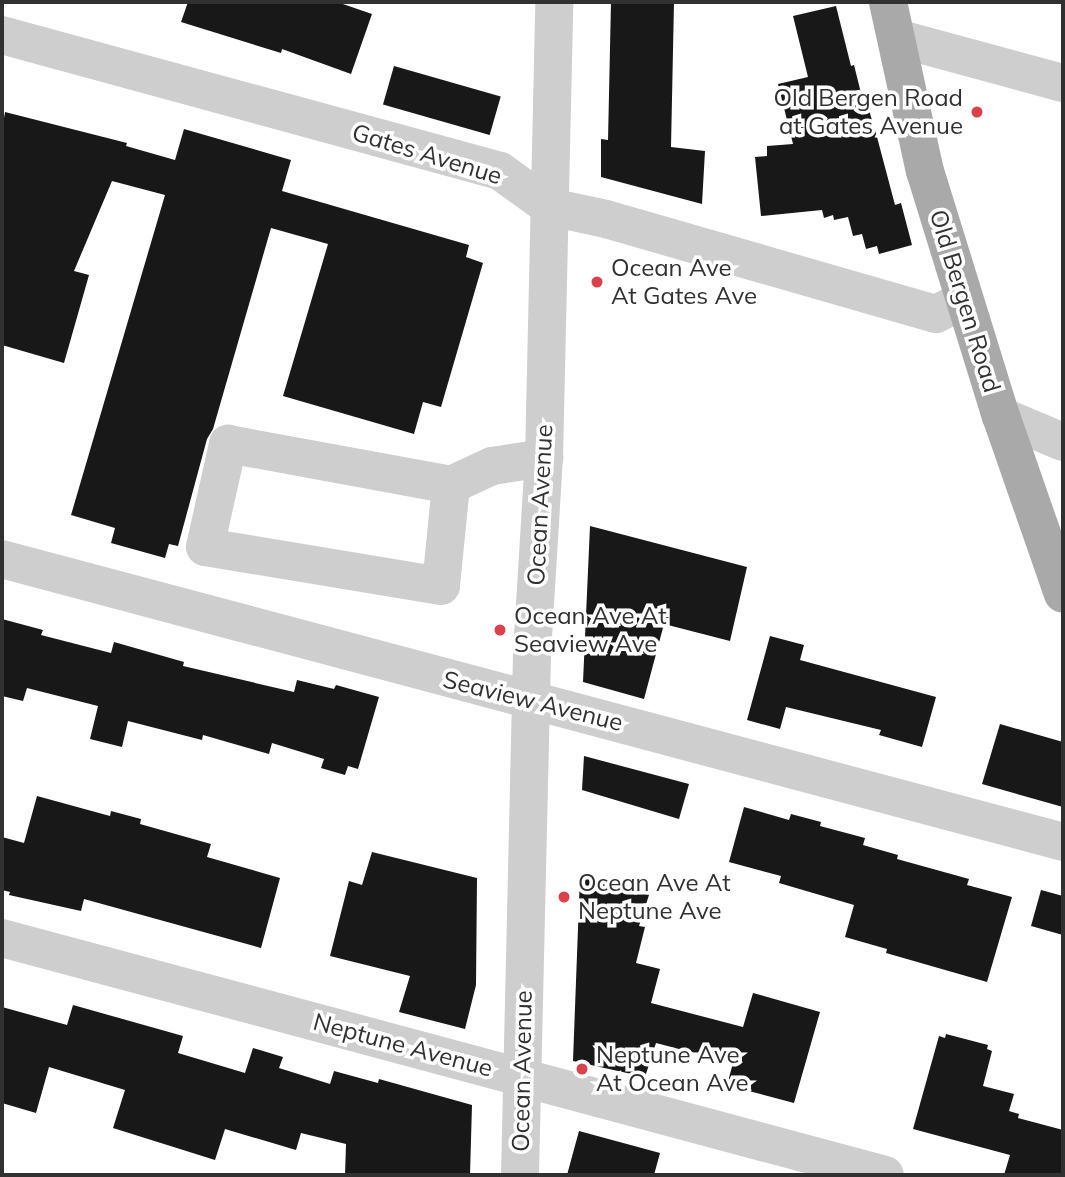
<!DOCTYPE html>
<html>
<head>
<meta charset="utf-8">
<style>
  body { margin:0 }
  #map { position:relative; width:1065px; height:1177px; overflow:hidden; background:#fff; font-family:Mulish,sans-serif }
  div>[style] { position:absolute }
  .building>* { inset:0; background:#181818; transform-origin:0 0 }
  .minor>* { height:38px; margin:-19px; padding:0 19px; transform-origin:19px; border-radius:19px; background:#cecece }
  .major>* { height:38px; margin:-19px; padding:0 19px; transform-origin:19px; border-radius:19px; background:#a9a9a9 }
  .dots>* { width:19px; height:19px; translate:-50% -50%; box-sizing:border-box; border:4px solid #fff; border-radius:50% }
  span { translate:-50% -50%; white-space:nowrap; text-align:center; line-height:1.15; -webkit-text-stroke:7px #fff; paint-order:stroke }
  .poi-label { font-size:24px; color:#313131 }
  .right { translate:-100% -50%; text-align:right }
  .left { translate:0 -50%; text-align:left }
  .street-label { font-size:24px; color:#313131 }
  .frame { position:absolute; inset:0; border:4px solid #313131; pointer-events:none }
</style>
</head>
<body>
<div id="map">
  <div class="building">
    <div style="clip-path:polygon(188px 2px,337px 2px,372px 14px,351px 74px,282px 49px,281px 53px,181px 22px)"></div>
    <div style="clip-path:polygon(611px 2px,674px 2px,671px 147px,705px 151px,702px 204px,601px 177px,601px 139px,608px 140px)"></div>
    <div style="clip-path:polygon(836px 6px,851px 66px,854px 65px,863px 101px,866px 100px,877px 137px,895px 205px,901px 203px,912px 245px,879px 254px,877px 246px,866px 249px,862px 234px,853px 236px,848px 217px,834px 220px,833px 215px,824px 218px,822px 210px,761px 216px,755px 157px,767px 156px,767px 146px,793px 144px,778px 84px,808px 77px,793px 16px)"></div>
    <div style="left:394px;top:66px;width:111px;height:40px;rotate:16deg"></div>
    <div style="clip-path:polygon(5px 112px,127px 143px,126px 146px,175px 160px,184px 129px,291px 160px,282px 191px,469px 245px,466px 257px,483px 263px,441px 407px,423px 402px,414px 434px,283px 396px,328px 244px,271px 228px,213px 429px,207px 439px,178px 546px,169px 544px,165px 558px,111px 543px,115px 528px,71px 515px,165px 195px,112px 181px,74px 271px,89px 275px,64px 363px,2px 345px,2px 130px)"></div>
    <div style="clip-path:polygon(590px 526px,747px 567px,730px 641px,664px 624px,644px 699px,583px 682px)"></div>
    <div style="clip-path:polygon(2px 619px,43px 630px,41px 635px,111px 653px,114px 642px,184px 662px,183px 666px,294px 692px,297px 680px,334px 689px,336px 685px,379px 697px,358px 769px,348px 766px,345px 775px,321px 768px,324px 759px,272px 743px,269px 754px,203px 735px,202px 740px,128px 721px,122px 747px,90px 739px,98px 706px,27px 688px,23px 701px,2px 696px)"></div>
    <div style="clip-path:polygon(770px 636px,804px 645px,800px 660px,936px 697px,922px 747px,879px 735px,881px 730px,786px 707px,780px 729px,747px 720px)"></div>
    <div style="clip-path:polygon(1000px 724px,1063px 742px,1063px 807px,982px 784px)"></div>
    <div style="clip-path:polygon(584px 756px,689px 784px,679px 819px,582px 790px)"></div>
    <div style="clip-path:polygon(37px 796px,110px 816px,111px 811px,141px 819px,140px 824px,211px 844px,207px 857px,280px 878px,261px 948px,84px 899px,81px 911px,9px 895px,10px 892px,2px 890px,2px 837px,24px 843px)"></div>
    <div style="clip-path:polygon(744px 807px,789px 820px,791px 814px,821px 822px,820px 826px,865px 838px,863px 845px,898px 855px,897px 859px,969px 879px,967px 885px,1012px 897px,987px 982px,886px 953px,887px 949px,845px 937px,854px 905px,779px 883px,781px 876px,729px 862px)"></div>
    <div style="clip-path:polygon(372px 852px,477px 878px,476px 985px,465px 1029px,399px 1012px,410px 976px,330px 956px,349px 881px,362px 885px)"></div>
    <div style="clip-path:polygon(580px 875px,649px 895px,639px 926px,645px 927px,636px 963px,660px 969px,651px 1003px,743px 1027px,753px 993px,820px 1012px,794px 1103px,727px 1085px,733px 1063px,656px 1043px,645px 1077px,573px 1061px)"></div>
    <div style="clip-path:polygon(1041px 890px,1063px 896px,1063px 935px,1031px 926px)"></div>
    <div style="clip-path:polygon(73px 1005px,183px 1036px,178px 1053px,245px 1073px,253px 1048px,283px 1057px,279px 1068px,330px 1084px,334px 1071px,378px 1083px,379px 1079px,472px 1105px,470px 1175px,345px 1175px,346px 1144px,301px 1133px,296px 1150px,225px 1129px,215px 1160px,113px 1128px,125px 1090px,49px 1067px,36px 1113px,2px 1103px,2px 1007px,67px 1025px)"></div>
    <div style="clip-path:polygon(946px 1034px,988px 1045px,987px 1049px,992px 1051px,983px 1086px,1014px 1094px,1009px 1111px,1019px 1114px,1018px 1118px,1063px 1130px,1063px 1175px,1004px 1175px,1010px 1155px,913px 1129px,939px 1036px,945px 1038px)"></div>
    <div style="clip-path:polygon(579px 1131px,660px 1153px,654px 1175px,567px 1175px)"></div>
  </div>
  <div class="minor">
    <div style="left:2px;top:35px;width:516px;rotate:15.27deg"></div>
    <div style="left:500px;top:171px;width:62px;rotate:35.8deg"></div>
    <div style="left:550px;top:207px;width:57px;rotate:12.1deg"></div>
    <div style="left:606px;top:219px;width:343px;rotate:16.1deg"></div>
    <div style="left:936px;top:314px;width:31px;rotate:-27deg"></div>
    <div style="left:897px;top:38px;width:172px;rotate:15.2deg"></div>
    <div style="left:1001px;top:416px;width:67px;rotate:22.8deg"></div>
    <div style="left:451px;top:485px;width:101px;rotate:95.7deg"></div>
    <div style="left:441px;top:586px;width:239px;rotate:-170.6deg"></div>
    <div style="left:205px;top:547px;width:106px;rotate:-77.4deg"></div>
    <div style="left:228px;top:444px;width:227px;rotate:10.4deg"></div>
    <div style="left:451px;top:485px;width:45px;rotate:-24.9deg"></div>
    <div style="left:492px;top:466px;width:53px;rotate:-8.7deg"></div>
    <div style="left:2px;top:559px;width:1098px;rotate:14.93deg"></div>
    <div style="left:2px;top:938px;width:914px;rotate:15.02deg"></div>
    <div style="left:520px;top:1175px;width:522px;rotate:-88.68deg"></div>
    <div style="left:532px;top:653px;width:195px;rotate:-86.5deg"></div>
    <div style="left:544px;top:458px;width:456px;rotate:-88.7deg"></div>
  </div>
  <div class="major">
    <div style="left:888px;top:2px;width:173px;rotate:77.7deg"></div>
    <div style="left:925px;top:171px;width:257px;rotate:72.8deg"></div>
    <div style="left:1001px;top:416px;width:188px;rotate:70.8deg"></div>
  </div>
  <div class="dots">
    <div style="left:977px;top:112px;background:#db414b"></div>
    <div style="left:597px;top:282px;background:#db414b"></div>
    <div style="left:500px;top:630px;background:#db414b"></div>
    <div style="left:564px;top:897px;background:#db414b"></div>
    <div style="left:582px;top:1069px;background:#db414b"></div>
  </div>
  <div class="poi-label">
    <span class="right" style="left:963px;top:112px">Old Bergen Road<br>at Gates Avenue</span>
    <span class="left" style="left:611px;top:282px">Ocean Ave<br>At Gates Ave</span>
    <span class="left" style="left:514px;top:630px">Ocean Ave At<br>Seaview Ave</span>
    <span class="left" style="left:578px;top:897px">Ocean Ave At<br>Neptune Ave</span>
    <span class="left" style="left:596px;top:1069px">Neptune Ave<br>At Ocean Ave</span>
  </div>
  <div class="street-label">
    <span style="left:427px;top:154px;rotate:17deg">Gates Avenue</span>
    <span style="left:965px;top:301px;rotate:73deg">Old Bergen Road</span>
    <span style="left:540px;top:505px;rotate:-87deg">Ocean Avenue</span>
    <span style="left:533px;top:701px;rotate:14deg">Seaview Avenue</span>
    <span style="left:403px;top:1045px;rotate:15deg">Neptune Avenue</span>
    <span style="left:522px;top:1071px;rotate:-89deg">Ocean Avenue</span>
  </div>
  <div class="frame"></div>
</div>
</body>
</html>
